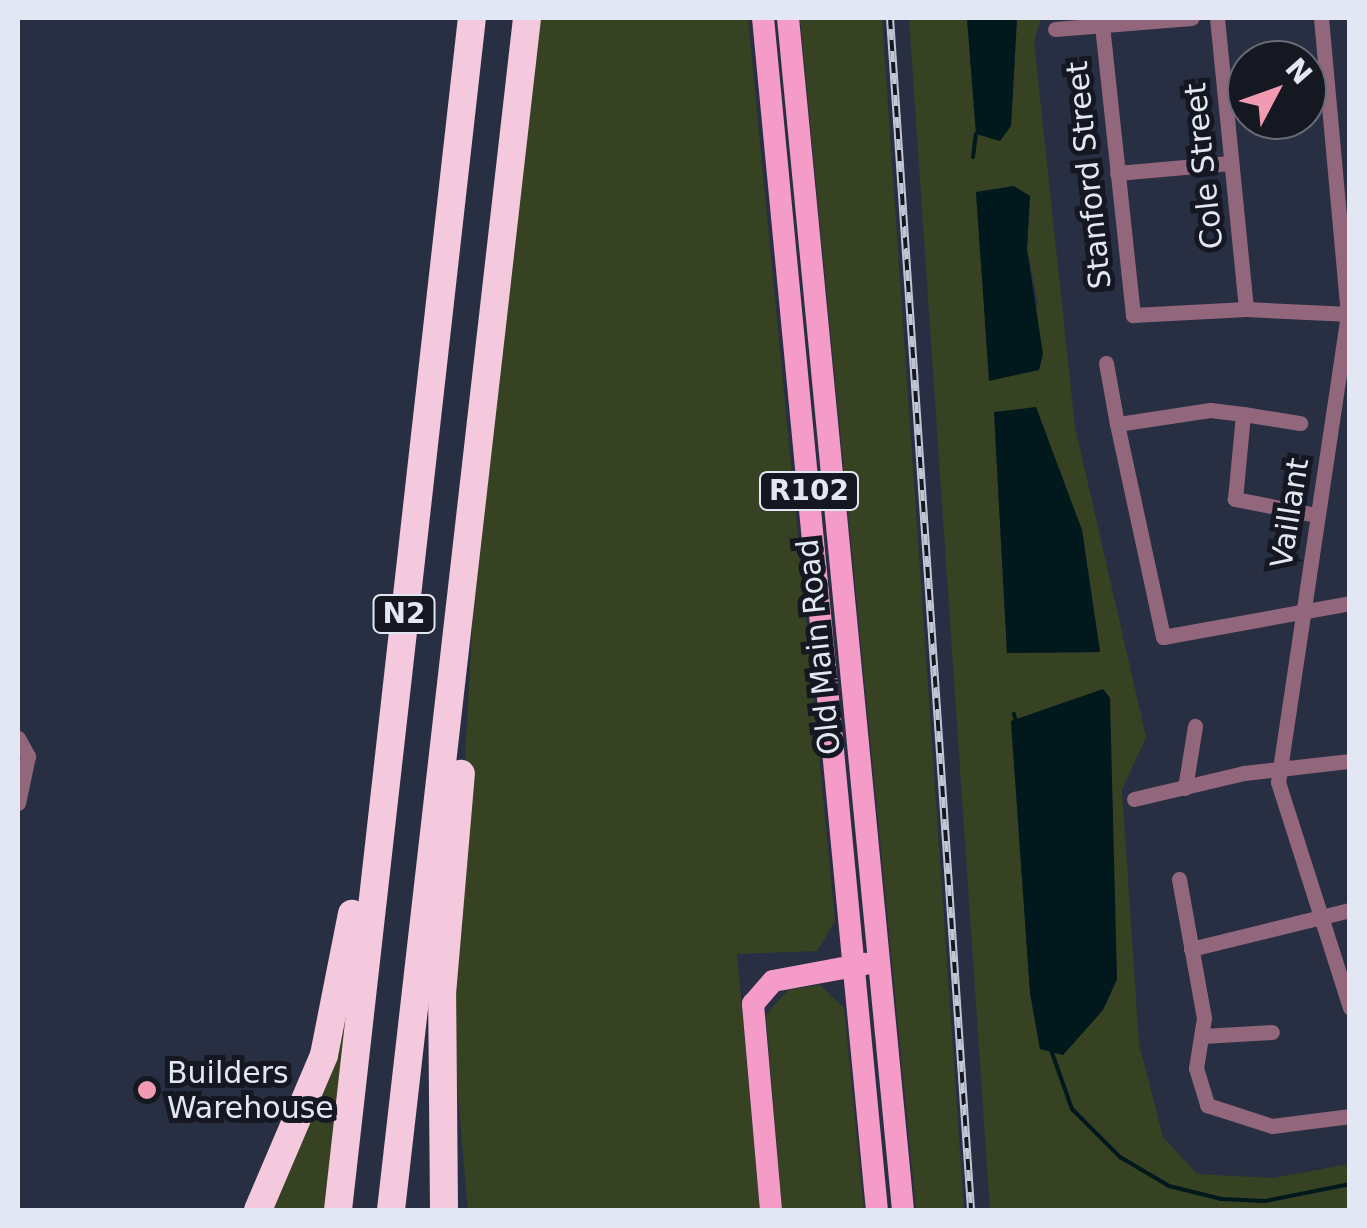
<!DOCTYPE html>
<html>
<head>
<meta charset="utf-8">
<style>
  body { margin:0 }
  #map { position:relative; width:1367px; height:1228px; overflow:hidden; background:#292f43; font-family:"DejaVu Sans",sans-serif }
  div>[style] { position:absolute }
  .green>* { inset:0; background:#364222 }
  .water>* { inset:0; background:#01181d }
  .stream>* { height:4px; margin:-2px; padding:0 2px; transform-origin:2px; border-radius:2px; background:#01181d }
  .minor>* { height:15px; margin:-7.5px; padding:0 7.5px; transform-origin:7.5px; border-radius:7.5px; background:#92677c }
  .primary>* { height:22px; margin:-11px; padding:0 11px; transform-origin:11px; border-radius:11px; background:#f49bc8 }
  .motorway>* { height:28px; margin:-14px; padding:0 14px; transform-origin:14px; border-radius:14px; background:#f4c8dd }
  .rail>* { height:8px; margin-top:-4px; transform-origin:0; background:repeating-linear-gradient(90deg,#151821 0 11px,#c2c6d4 0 22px); box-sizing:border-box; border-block:2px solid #c2c6d4 }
  .dots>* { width:28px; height:28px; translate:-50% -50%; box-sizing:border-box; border:5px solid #151821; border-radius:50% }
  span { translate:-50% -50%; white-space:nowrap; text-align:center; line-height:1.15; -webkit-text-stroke:10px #151821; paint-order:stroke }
  .shield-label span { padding:2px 8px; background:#151821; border:2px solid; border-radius:8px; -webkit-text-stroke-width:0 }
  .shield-label { font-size:28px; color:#e3e7f4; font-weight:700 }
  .street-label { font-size:30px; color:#e3e7f4 }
  .poi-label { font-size:30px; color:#e3e7f4 }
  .left { translate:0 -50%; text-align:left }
  .frame { position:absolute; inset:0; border:20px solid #e3e7f4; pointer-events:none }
  .north { position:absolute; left:1227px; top:40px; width:100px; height:100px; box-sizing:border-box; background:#151821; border:2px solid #676b75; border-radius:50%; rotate:49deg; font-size:28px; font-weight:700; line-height:40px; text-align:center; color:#e3e7f4 }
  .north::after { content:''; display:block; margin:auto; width:35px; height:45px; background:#f19ab1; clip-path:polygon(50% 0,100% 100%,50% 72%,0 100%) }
</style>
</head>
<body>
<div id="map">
  <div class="green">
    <div style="clip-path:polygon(540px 18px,748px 18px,835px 921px,817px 951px,737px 954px,760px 1210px,468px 1210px,455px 1063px,455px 944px,473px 612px)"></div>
    <div style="clip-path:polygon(800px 18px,882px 18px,964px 1210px,916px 1210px)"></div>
    <div style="clip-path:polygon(evenodd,909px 18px,967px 18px,976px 134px,1011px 126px,1017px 18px,1041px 18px,1034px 41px,1075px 427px,1146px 737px,1122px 790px,1139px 1044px,1163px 1137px,1197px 1174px,1273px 1178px,1349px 1164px,1349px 1210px,990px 1210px,909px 18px,976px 192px,1030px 197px,1027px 249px,1038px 304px,990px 381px,976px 192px,909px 18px,994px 413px,1082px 530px,1100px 652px,1007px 653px,994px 413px,909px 18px,1103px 689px,1117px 979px,1103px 1010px,1063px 1055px,1040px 1049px,1030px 993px,1011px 722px,1103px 689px)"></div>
    <div style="clip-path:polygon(820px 985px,844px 1008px,864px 1210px,782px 1210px,766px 1015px,788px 990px)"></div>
    <div style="clip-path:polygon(350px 1000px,326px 1210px,266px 1210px)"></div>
  </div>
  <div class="water">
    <div style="clip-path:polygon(967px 18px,1017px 18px,1011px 126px,1000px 141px,976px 134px)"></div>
    <div style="clip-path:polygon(1014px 186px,1030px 196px,1027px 249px,1043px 354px,1039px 370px,989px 381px,976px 192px)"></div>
    <div style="clip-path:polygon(1036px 407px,1082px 530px,1100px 652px,1007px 653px,994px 412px)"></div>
    <div style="clip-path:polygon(1103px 689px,1110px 698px,1117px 979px,1103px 1010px,1063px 1055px,1040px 1049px,1030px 993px,1011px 721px)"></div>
  </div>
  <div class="stream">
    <div style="left:973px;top:157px;width:23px;rotate:-83deg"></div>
    <div style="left:1014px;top:714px;width:11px;rotate:75deg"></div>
    <div style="left:1050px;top:1047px;width:66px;rotate:70.5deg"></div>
    <div style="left:1072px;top:1109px;width:68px;rotate:45deg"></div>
    <div style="left:1120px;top:1157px;width:57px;rotate:30.6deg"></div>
    <div style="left:1169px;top:1186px;width:54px;rotate:14deg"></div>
    <div style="left:1221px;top:1199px;width:44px;rotate:2.6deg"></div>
    <div style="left:1265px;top:1201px;width:87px;rotate:-11.3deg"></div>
  </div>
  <div class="minor">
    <div style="left:1217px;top:18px;width:292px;rotate:84.3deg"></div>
    <div style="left:1321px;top:18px;width:297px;rotate:84.8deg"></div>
    <div style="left:1348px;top:314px;width:473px;rotate:98.5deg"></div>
    <div style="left:1278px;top:782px;width:237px;rotate:72.3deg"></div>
    <div style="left:1102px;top:25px;width:292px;rotate:83.9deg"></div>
    <div style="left:1133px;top:315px;width:113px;rotate:-3deg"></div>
    <div style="left:1246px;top:309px;width:104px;rotate:2.8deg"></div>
    <div style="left:1055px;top:29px;width:137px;rotate:-4.6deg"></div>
    <div style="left:1117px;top:173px;width:113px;rotate:-5.1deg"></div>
    <div style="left:1106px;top:363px;width:62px;rotate:79.8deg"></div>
    <div style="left:1243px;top:414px;width:58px;rotate:9deg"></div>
    <div style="left:1316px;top:515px;width:83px;rotate:-168.8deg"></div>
    <div style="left:1235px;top:499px;width:85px;rotate:-84.6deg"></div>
    <div style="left:1243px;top:414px;width:33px;rotate:-173deg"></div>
    <div style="left:1210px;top:410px;width:94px;rotate:171.4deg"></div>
    <div style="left:1117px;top:424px;width:218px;rotate:77.8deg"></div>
    <div style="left:1163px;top:637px;width:190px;rotate:-10.3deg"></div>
    <div style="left:18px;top:738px;width:21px;rotate:61deg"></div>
    <div style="left:28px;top:756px;width:48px;rotate:102deg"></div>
    <div style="left:1185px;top:788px;width:63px;rotate:-80.8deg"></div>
    <div style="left:1134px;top:799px;width:113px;rotate:-13.3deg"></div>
    <div style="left:1244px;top:773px;width:107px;rotate:-6.5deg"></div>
    <div style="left:1179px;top:879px;width:141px;rotate:79.8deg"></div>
    <div style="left:1204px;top:1018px;width:51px;rotate:99.1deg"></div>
    <div style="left:1196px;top:1068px;width:39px;rotate:73deg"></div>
    <div style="left:1207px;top:1105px;width:68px;rotate:17.9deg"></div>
    <div style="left:1272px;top:1126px;width:79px;rotate:-7.3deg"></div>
    <div style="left:1191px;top:949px;width:164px;rotate:-13.8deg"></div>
    <div style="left:1203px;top:1036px;width:69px;rotate:-3.3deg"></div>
  </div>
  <div class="primary">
    <div style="left:763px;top:18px;width:1197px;rotate:84.54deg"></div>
    <div style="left:788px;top:18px;width:1198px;rotate:84.49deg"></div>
    <div style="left:771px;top:1210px;width:207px;rotate:-95deg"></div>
    <div style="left:753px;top:1004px;width:30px;rotate:-49deg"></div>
    <div style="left:773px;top:981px;width:94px;rotate:-10.5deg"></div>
  </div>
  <div class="motorway">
    <div style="left:258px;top:1210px;width:168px;rotate:-66.9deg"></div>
    <div style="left:324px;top:1055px;width:144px;rotate:-78.8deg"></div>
    <div style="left:338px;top:1210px;width:1200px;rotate:-83.59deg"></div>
    <div style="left:391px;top:1210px;width:1200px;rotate:-83.49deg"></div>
    <div style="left:444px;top:1210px;width:216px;rotate:-90.5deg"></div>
    <div style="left:442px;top:994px;width:221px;rotate:-85.1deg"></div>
  </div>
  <div class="rail">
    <div style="left:890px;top:18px;width:1195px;rotate:86.11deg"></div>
  </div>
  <div class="dots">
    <div style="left:147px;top:1090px;background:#f19ab1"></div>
  </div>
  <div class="shield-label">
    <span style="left:809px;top:491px">R102</span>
    <span style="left:404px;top:614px">N2</span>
  </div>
  <div class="street-label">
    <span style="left:1204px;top:166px;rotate:-96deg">Cole Street</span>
    <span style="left:1089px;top:175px;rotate:-96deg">Stanford Street</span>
    <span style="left:1290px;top:513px;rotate:-81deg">Vaillant</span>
    <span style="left:819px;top:647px;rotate:-96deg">Old Main Road</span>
  </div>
  <div class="poi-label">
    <span class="left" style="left:167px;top:1090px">Builders<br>Warehouse</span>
  </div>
  <div class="frame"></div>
  <div class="north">N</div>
</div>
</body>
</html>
